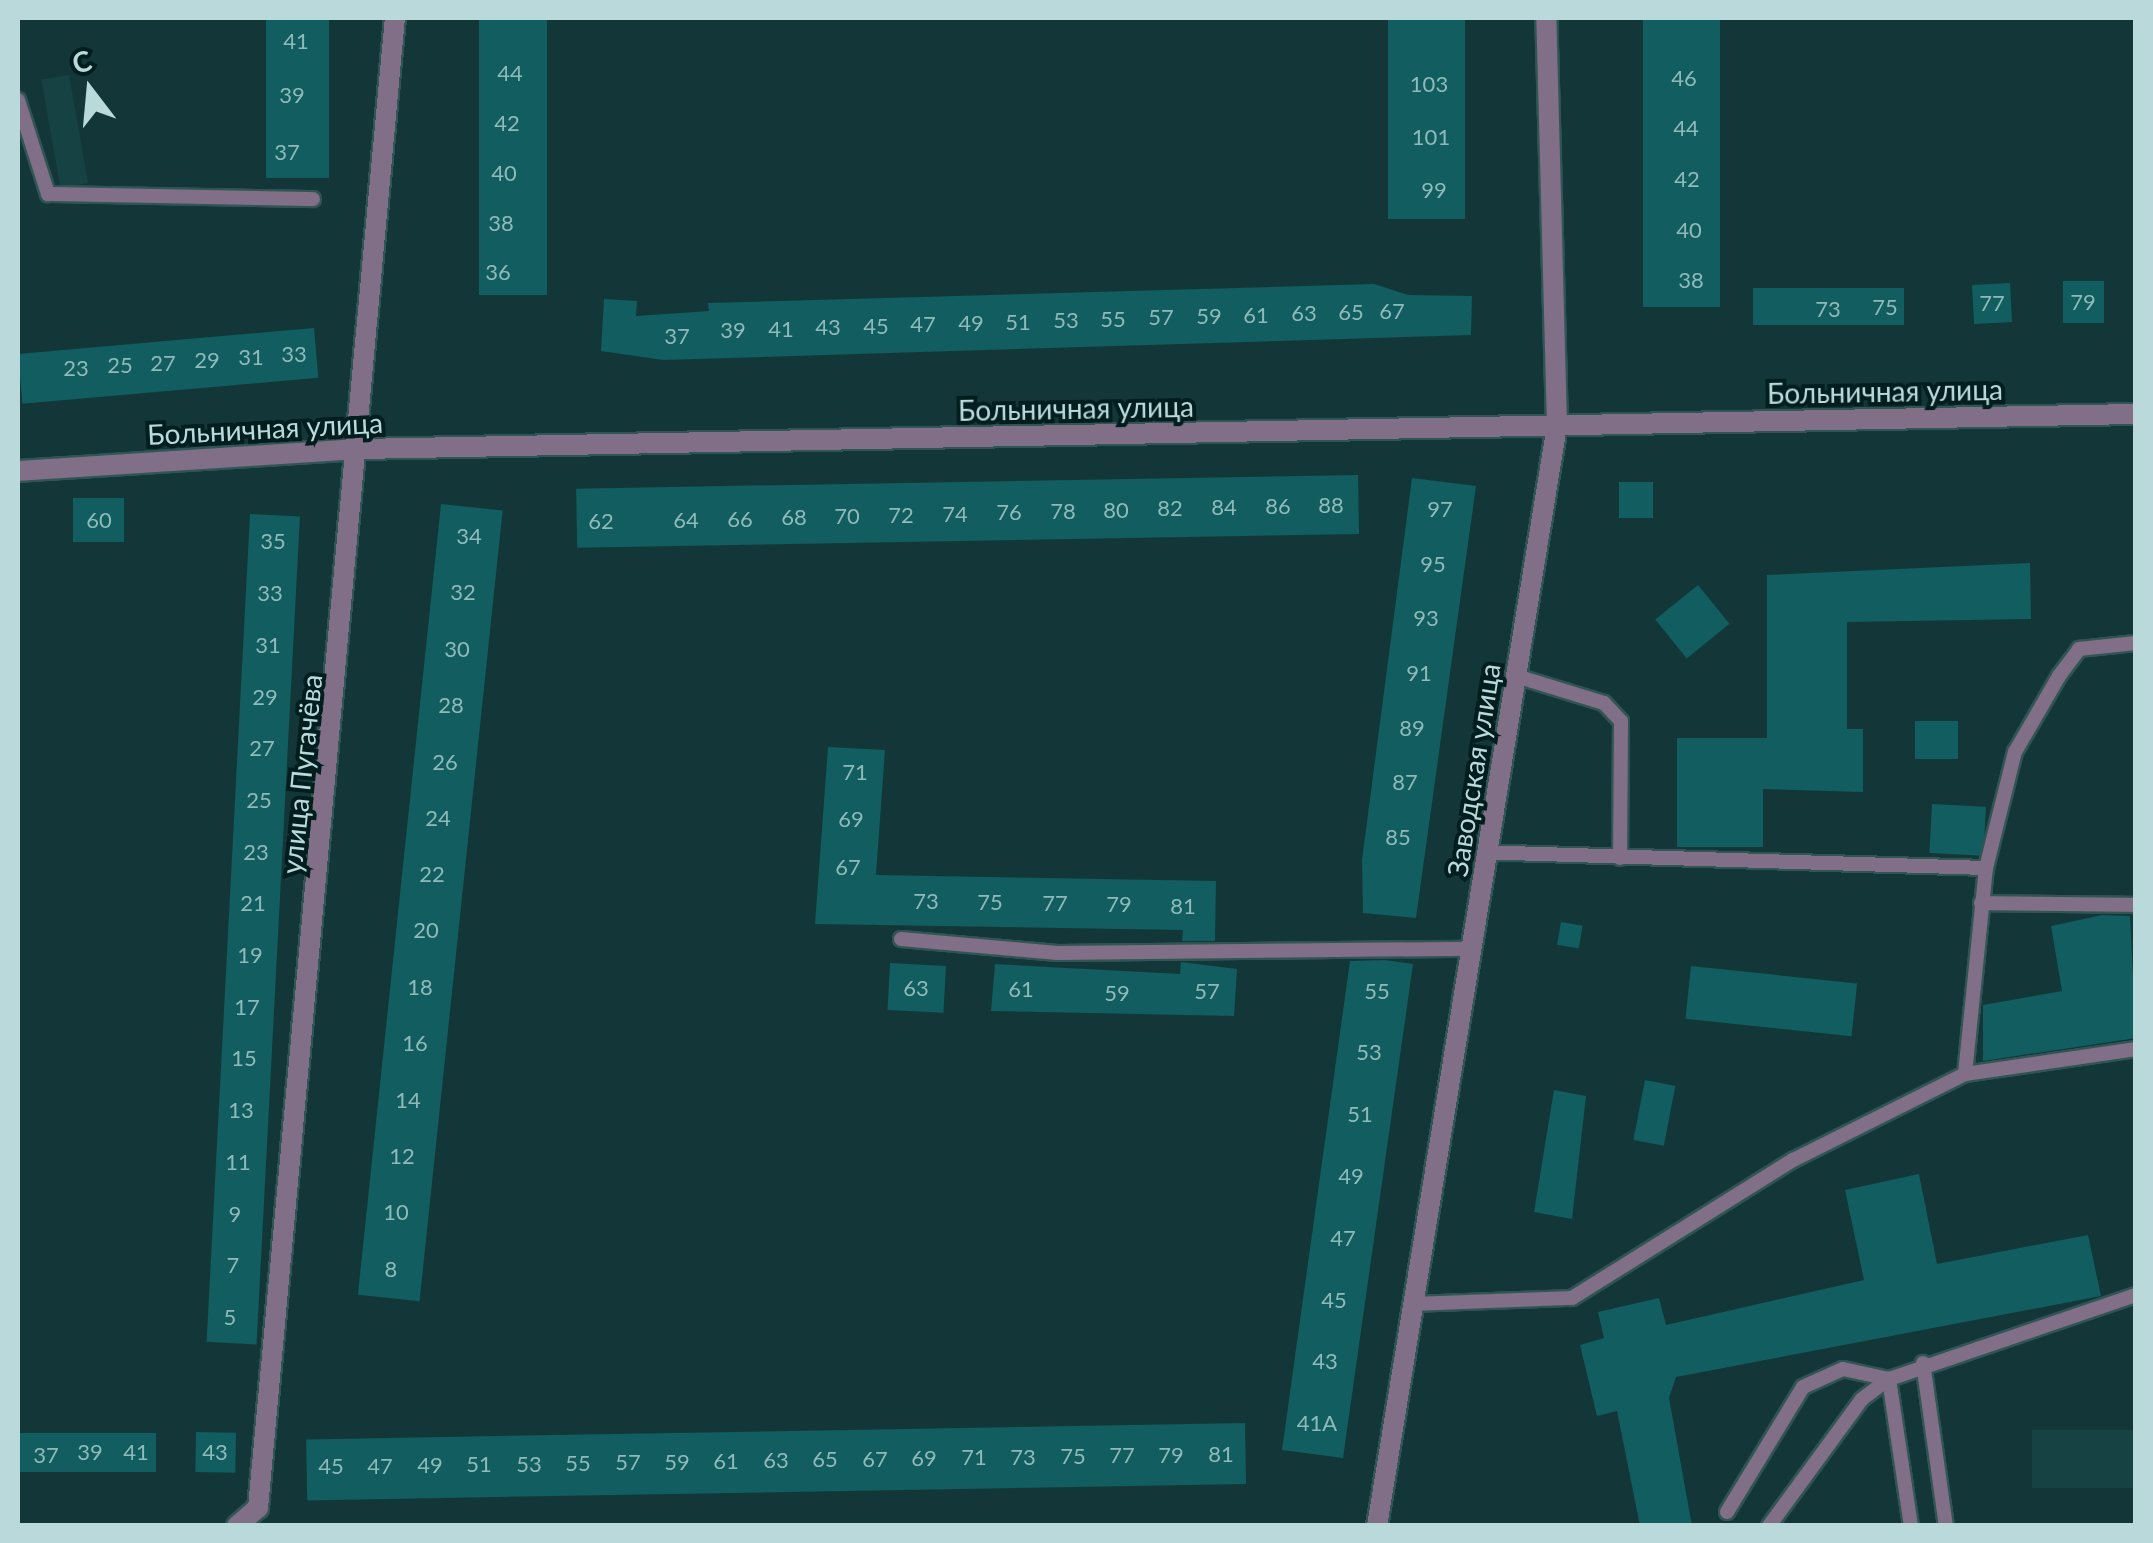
<!DOCTYPE html>
<html>
<head>
<meta charset="utf-8">
<style>
  body { margin:0 }
  #map { position:relative; width:2153px; height:1543px; overflow:hidden; background:#133738; font-family:Lato,sans-serif }
  div>[style] { position:absolute }
  .built>* { inset:0; background:#164243; transform-origin:0 0 }
  .building>* { inset:0; background:#115d5f; transform-origin:0 0 }
  .roads { filter:drop-shadow(2px 0 #315455) drop-shadow(-2px 0 #315455) drop-shadow(0 2px #315455) drop-shadow(0 -2px #315455) }
  .service>* { height:14px; margin:-7px; padding:0 7px; transform-origin:7px; border-radius:7px; background:#806f86 }
  .minor>* { height:20px; margin:-10px; padding:0 10px; transform-origin:10px; border-radius:10px; background:#806f86 }
  .tertiary>* { height:20px; margin:-10px; padding:0 10px; transform-origin:10px; border-radius:10px; background:#806f86 }
  span { translate:-50% -50%; white-space:nowrap; text-align:center; line-height:1.15; -webkit-text-stroke:8px #011d1e; paint-order:stroke }
  .number-label { font-size:22px; color:#8fbabb }
  .number-label span { -webkit-text-stroke-width:0 }
  .street-label { font-size:28px; color:#b9d9da }
  .frame { position:absolute; inset:0; border:20px solid #b9d9da; pointer-events:none }
  .north { position:absolute; left:40px; top:40px; width:100px; height:100px; -webkit-text-stroke:8px #011d1e; paint-order:stroke; rotate:344deg; font-size:28px; font-weight:700; line-height:40px; text-align:center; color:#b9d9da }
  .north::after { content:''; display:block; margin:auto; width:35px; height:45px; background:#b9d9da; clip-path:polygon(50% 0,100% 100%,50% 72%,0 100%) }
</style>
</head>
<body>
<div id="map">
  <div class="built">
    <div style="left:69px;top:75px;width:110px;height:28px;rotate:80deg"></div>
    <div style="left:2135px;top:1430px;width:58px;height:103px;rotate:90deg"></div>
  </div>
  <div class="building">
    <div style="left:266px;top:18px;width:63px;height:160px"></div>
    <div style="left:479px;top:18px;width:68px;height:277px"></div>
    <div style="left:1388px;top:18px;width:77px;height:201px"></div>
    <div style="left:1643px;top:18px;width:77px;height:289px"></div>
    <div style="left:2063px;top:281px;width:41px;height:42px"></div>
    <div style="left:2010px;top:283px;width:39px;height:38px;rotate:87deg"></div>
    <div style="clip-path:polygon(1374px 284px,1408px 295px,1472px 296px,1471px 335px,663px 360px,601px 351px,604px 299px,637px 301px,636px 316px,709px 311px,708px 303px)"></div>
    <div style="left:1904px;top:288px;width:37px;height:151px;rotate:90deg"></div>
    <div style="left:314px;top:328px;width:50px;height:297px;rotate:85deg"></div>
    <div style="left:1358px;top:475px;width:59px;height:782px;rotate:89deg"></div>
    <div style="clip-path:polygon(1412px 478px,1476px 486px,1416px 918px,1363px 913px,1362px 860px)"></div>
    <div style="left:1619px;top:482px;width:34px;height:36px"></div>
    <div style="left:73px;top:498px;width:51px;height:44px"></div>
    <div style="left:441px;top:504px;width:62px;height:795px;rotate:6deg"></div>
    <div style="left:250px;top:514px;width:50px;height:829px;rotate:3deg"></div>
    <div style="clip-path:polygon(2030px 563px,2031px 619px,1847px 622px,1847px 729px,1863px 729px,1863px 792px,1763px 789px,1763px 847px,1677px 847px,1677px 738px,1767px 738px,1767px 575px)"></div>
    <div style="left:1698px;top:585px;width:50px;height:55px;rotate:51deg"></div>
    <div style="left:1915px;top:721px;width:43px;height:38px"></div>
    <div style="clip-path:polygon(828px 747px,885px 750px,876px 875px,1216px 881px,1215px 941px,1182px 941px,1183px 930px,815px 924px)"></div>
    <div style="left:1932px;top:804px;width:54px;height:49px;rotate:3deg"></div>
    <div style="clip-path:polygon(2102px 915px,2130px 916px,2136px 1038px,1983px 1061px,1983px 1005px,2062px 991px,2051px 926px)"></div>
    <div style="left:1561px;top:922px;width:22px;height:23px;rotate:10deg"></div>
    <div style="clip-path:polygon(1385px 960px,1413px 964px,1343px 1458px,1282px 1450px,1350px 961px)"></div>
    <div style="clip-path:polygon(1181px 962px,1237px 969px,1234px 1016px,991px 1011px,995px 964px,1180px 974px)"></div>
    <div style="left:890px;top:963px;width:56px;height:47px;rotate:3deg"></div>
    <div style="left:1691px;top:966px;width:167px;height:53px;rotate:6deg"></div>
    <div style="left:1645px;top:1080px;width:31px;height:61px;rotate:11deg"></div>
    <div style="clip-path:polygon(1554px 1090px,1586px 1096px,1572px 1219px,1534px 1212px)"></div>
    <div style="clip-path:polygon(1919px 1174px,1937px 1264px,2088px 1235px,2101px 1296px,1676px 1377px,1669px 1398px,1692px 1526px,1640px 1526px,1617px 1411px,1597px 1416px,1580px 1345px,1604px 1338px,1598px 1312px,1659px 1298px,1666px 1325px,1864px 1280px,1845px 1190px)"></div>
    <div style="left:1245px;top:1423px;width:61px;height:939px;rotate:89deg"></div>
    <div style="left:196px;top:1432px;width:40px;height:40px;rotate:1deg"></div>
    <div style="left:156px;top:1433px;width:39px;height:138px;rotate:90deg"></div>
  </div>
  <div class="roads">
    <div class="service">
      <div style="left:18px;top:100px;width:99px;rotate:72.3deg"></div>
      <div style="left:48px;top:194px;width:265px;rotate:1.1deg"></div>
      <div style="left:1516px;top:676px;width:92px;rotate:17.1deg"></div>
      <div style="left:1604px;top:703px;width:25px;rotate:47deg"></div>
      <div style="left:1621px;top:721px;width:137px;rotate:90.4deg"></div>
      <div style="left:1986px;top:868px;width:120px;rotate:-76deg"></div>
      <div style="left:2015px;top:752px;width:88px;rotate:-59.9deg"></div>
      <div style="left:2059px;top:676px;width:34px;rotate:-53deg"></div>
      <div style="left:2079px;top:649px;width:57px;rotate:-6deg"></div>
      <div style="left:1981px;top:903px;width:155px;rotate:0.7deg"></div>
      <div style="left:901px;top:939px;width:157px;rotate:5.1deg"></div>
      <div style="left:1057px;top:953px;width:414px;rotate:-0.6deg"></div>
      <div style="left:1965px;top:1074px;width:173px;rotate:-8.3deg"></div>
      <div style="left:1413px;top:1304px;width:159px;rotate:-2.2deg"></div>
      <div style="left:1572px;top:1298px;width:261px;rotate:-32deg"></div>
      <div style="left:1793px;top:1160px;width:192px;rotate:-26.6deg"></div>
      <div style="left:1965px;top:1074px;width:207px;rotate:-84.2deg"></div>
      <div style="left:1986px;top:868px;width:499px;rotate:-178.2deg"></div>
      <div style="left:1923px;top:1363px;width:165px;rotate:82deg"></div>
      <div style="left:1727px;top:1512px;width:146px;rotate:-58.7deg"></div>
      <div style="left:1803px;top:1387px;width:44px;rotate:-24.2deg"></div>
      <div style="left:1843px;top:1369px;width:47px;rotate:12.3deg"></div>
      <div style="left:1889px;top:1379px;width:149px;rotate:81.5deg"></div>
      <div style="left:1769px;top:1526px;width:157px;rotate:-53.8deg"></div>
      <div style="left:1862px;top:1399px;width:34px;rotate:-37deg"></div>
      <div style="left:1889px;top:1379px;width:261px;rotate:-18.8deg"></div>
    </div>
    <div class="minor">
      <div style="left:18px;top:471px;width:343px;rotate:-3.7deg"></div>
      <div style="left:360px;top:449px;width:1776px;rotate:-1.13deg"></div>
      <div style="left:237px;top:1526px;width:28px;rotate:-41deg"></div>
      <div style="left:258px;top:1508px;width:1496px;rotate:-84.75deg"></div>
    </div>
    <div class="tertiary">
      <div style="left:1377px;top:1526px;width:1115px;rotate:-80.71deg"></div>
      <div style="left:1557px;top:426px;width:408px;rotate:-91.5deg"></div>
    </div>
  </div>
  <div class="number-label">
    <span style="left:296px;top:41px">41</span>
    <span style="left:510px;top:73px">44</span>
    <span style="left:1684px;top:78px">46</span>
    <span style="left:1429px;top:84px">103</span>
    <span style="left:292px;top:95px">39</span>
    <span style="left:507px;top:123px">42</span>
    <span style="left:1686px;top:128px">44</span>
    <span style="left:1431px;top:137px">101</span>
    <span style="left:287px;top:152px">37</span>
    <span style="left:504px;top:173px">40</span>
    <span style="left:1687px;top:179px">42</span>
    <span style="left:1434px;top:190px">99</span>
    <span style="left:501px;top:223px">38</span>
    <span style="left:1689px;top:230px">40</span>
    <span style="left:498px;top:272px">36</span>
    <span style="left:1691px;top:280px">38</span>
    <span style="left:2083px;top:302px">79</span>
    <span style="left:1992px;top:303px">77</span>
    <span style="left:1885px;top:307px">75</span>
    <span style="left:1828px;top:309px">73</span>
    <span style="left:1392px;top:311px">67</span>
    <span style="left:1351px;top:312px">65</span>
    <span style="left:1304px;top:313px">63</span>
    <span style="left:1256px;top:315px">61</span>
    <span style="left:1209px;top:316px">59</span>
    <span style="left:1161px;top:317px">57</span>
    <span style="left:1113px;top:319px">55</span>
    <span style="left:1066px;top:320px">53</span>
    <span style="left:1018px;top:322px">51</span>
    <span style="left:971px;top:323px">49</span>
    <span style="left:923px;top:324px">47</span>
    <span style="left:876px;top:326px">45</span>
    <span style="left:828px;top:327px">43</span>
    <span style="left:781px;top:329px">41</span>
    <span style="left:733px;top:330px">39</span>
    <span style="left:677px;top:336px">37</span>
    <span style="left:294px;top:354px">33</span>
    <span style="left:251px;top:357px">31</span>
    <span style="left:207px;top:360px">29</span>
    <span style="left:163px;top:363px">27</span>
    <span style="left:120px;top:365px">25</span>
    <span style="left:76px;top:368px">23</span>
    <span style="left:1331px;top:505px">88</span>
    <span style="left:1278px;top:506px">86</span>
    <span style="left:1224px;top:507px">84</span>
    <span style="left:1170px;top:508px">82</span>
    <span style="left:1440px;top:509px">97</span>
    <span style="left:1116px;top:510px">80</span>
    <span style="left:1063px;top:511px">78</span>
    <span style="left:1009px;top:512px">76</span>
    <span style="left:955px;top:514px">74</span>
    <span style="left:901px;top:515px">72</span>
    <span style="left:847px;top:516px">70</span>
    <span style="left:794px;top:517px">68</span>
    <span style="left:740px;top:519px">66</span>
    <span style="left:99px;top:520px">60</span>
    <span style="left:686px;top:520px">64</span>
    <span style="left:601px;top:521px">62</span>
    <span style="left:469px;top:536px">34</span>
    <span style="left:273px;top:541px">35</span>
    <span style="left:1433px;top:564px">95</span>
    <span style="left:463px;top:592px">32</span>
    <span style="left:270px;top:593px">33</span>
    <span style="left:1426px;top:618px">93</span>
    <span style="left:268px;top:645px">31</span>
    <span style="left:457px;top:649px">30</span>
    <span style="left:1419px;top:673px">91</span>
    <span style="left:265px;top:697px">29</span>
    <span style="left:451px;top:705px">28</span>
    <span style="left:1412px;top:728px">89</span>
    <span style="left:262px;top:748px">27</span>
    <span style="left:445px;top:762px">26</span>
    <span style="left:855px;top:772px">71</span>
    <span style="left:1405px;top:782px">87</span>
    <span style="left:259px;top:800px">25</span>
    <span style="left:438px;top:818px">24</span>
    <span style="left:851px;top:819px">69</span>
    <span style="left:1398px;top:837px">85</span>
    <span style="left:256px;top:852px">23</span>
    <span style="left:848px;top:867px">67</span>
    <span style="left:432px;top:874px">22</span>
    <span style="left:926px;top:901px">73</span>
    <span style="left:990px;top:902px">75</span>
    <span style="left:253px;top:903px">21</span>
    <span style="left:1055px;top:903px">77</span>
    <span style="left:1119px;top:904px">79</span>
    <span style="left:1183px;top:906px">81</span>
    <span style="left:426px;top:930px">20</span>
    <span style="left:250px;top:955px">19</span>
    <span style="left:420px;top:987px">18</span>
    <span style="left:916px;top:988px">63</span>
    <span style="left:1021px;top:989px">61</span>
    <span style="left:1207px;top:991px">57</span>
    <span style="left:1377px;top:991px">55</span>
    <span style="left:1117px;top:993px">59</span>
    <span style="left:247px;top:1007px">17</span>
    <span style="left:415px;top:1043px">16</span>
    <span style="left:1369px;top:1052px">53</span>
    <span style="left:244px;top:1058px">15</span>
    <span style="left:408px;top:1100px">14</span>
    <span style="left:241px;top:1110px">13</span>
    <span style="left:1360px;top:1114px">51</span>
    <span style="left:402px;top:1156px">12</span>
    <span style="left:238px;top:1162px">11</span>
    <span style="left:1351px;top:1176px">49</span>
    <span style="left:396px;top:1212px">10</span>
    <span style="left:235px;top:1214px">9</span>
    <span style="left:1343px;top:1238px">47</span>
    <span style="left:233px;top:1265px">7</span>
    <span style="left:391px;top:1269px">8</span>
    <span style="left:1334px;top:1300px">45</span>
    <span style="left:230px;top:1317px">5</span>
    <span style="left:1325px;top:1361px">43</span>
    <span style="left:1317px;top:1423px">41А</span>
    <span style="left:90px;top:1452px">39</span>
    <span style="left:136px;top:1452px">41</span>
    <span style="left:215px;top:1452px">43</span>
    <span style="left:1221px;top:1454px">81</span>
    <span style="left:46px;top:1455px">37</span>
    <span style="left:1122px;top:1455px">77</span>
    <span style="left:1171px;top:1455px">79</span>
    <span style="left:1073px;top:1456px">75</span>
    <span style="left:974px;top:1457px">71</span>
    <span style="left:1023px;top:1457px">73</span>
    <span style="left:924px;top:1458px">69</span>
    <span style="left:825px;top:1459px">65</span>
    <span style="left:875px;top:1459px">67</span>
    <span style="left:776px;top:1460px">63</span>
    <span style="left:726px;top:1461px">61</span>
    <span style="left:628px;top:1462px">57</span>
    <span style="left:677px;top:1462px">59</span>
    <span style="left:578px;top:1463px">55</span>
    <span style="left:479px;top:1464px">51</span>
    <span style="left:529px;top:1464px">53</span>
    <span style="left:430px;top:1465px">49</span>
    <span style="left:331px;top:1466px">45</span>
    <span style="left:380px;top:1466px">47</span>
  </div>
  <div class="street-label">
    <span style="left:1885px;top:391px;rotate:-1deg">Больничная улица</span>
    <span style="left:1076px;top:408px;rotate:-1deg">Больничная улица</span>
    <span style="left:265px;top:428px;rotate:-3deg">Больничная улица</span>
    <span style="left:1473px;top:770px;rotate:-81deg">Заводская улица</span>
    <span style="left:301px;top:774px;rotate:-84deg">улица Пугачёва</span>
  </div>
  <div class="frame"></div>
  <div class="north">С</div>
</div>
</body>
</html>
